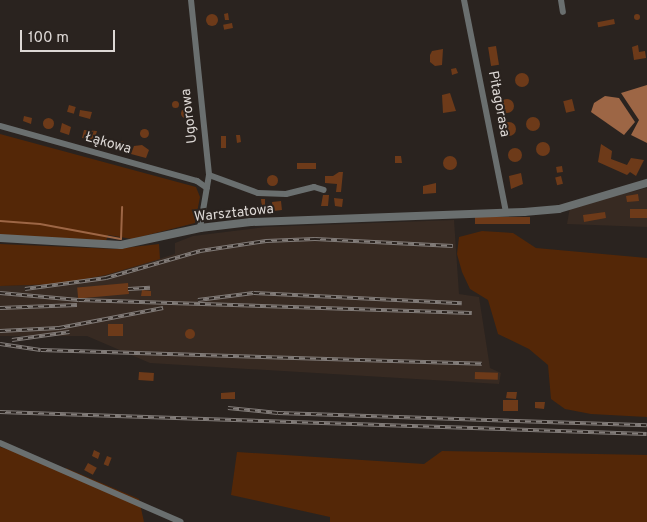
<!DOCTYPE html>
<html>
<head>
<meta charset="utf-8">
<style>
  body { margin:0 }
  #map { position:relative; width:647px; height:522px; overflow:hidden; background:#2a231f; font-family:Overpass,sans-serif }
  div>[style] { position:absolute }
  .built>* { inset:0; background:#372a22 }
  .green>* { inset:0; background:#542707 }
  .water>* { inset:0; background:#9d6645 }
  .stream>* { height:2px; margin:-1px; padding:0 1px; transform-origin:1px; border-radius:1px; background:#9d6645 }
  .building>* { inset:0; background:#6d3a19; transform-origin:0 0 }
  .round { border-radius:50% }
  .minor>* { height:6px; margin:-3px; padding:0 3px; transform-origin:3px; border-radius:3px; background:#6a6f6f }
  .tertiary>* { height:8px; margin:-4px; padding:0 4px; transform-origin:4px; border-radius:4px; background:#6a6f6f }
  .rail>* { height:4px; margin-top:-2px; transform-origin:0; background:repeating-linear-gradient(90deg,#2a231f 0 5.5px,#827c79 0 11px); box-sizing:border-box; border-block:1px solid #827c79 }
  span { translate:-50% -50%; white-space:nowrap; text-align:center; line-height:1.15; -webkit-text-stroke:4px #2a231f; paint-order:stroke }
  .street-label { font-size:14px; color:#ddd8d5 }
  .scale { position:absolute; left:20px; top:30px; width:95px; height:22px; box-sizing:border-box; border:2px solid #ddd8d5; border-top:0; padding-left:6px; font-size:15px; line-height:18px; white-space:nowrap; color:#ddd8d5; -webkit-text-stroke:4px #2a231f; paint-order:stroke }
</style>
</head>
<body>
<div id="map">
  <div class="built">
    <div style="clip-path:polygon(647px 188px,647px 227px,567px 224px,570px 207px)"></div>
    <div style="clip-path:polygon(454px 220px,459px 294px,479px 297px,490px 368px,501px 373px,499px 384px,150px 363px,87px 336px,0 336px,0 286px,59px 284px,106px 275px,175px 254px,175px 243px,193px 236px,265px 227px)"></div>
  </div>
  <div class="green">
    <div style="clip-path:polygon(0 134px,196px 187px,200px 197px,195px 223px,132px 239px,108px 235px,106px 241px,0 235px)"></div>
    <div style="clip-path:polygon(482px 231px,513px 233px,536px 248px,647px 258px,647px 417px,591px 414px,565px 409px,551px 399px,548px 365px,529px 349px,498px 334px,488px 300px,470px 289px,462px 272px,457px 254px,459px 237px)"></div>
    <div style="clip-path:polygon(0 244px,115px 249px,159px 244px,160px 259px,106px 275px,59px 284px,0 286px)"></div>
    <div style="clip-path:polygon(0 447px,29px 456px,65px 474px,66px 468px,139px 499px,144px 522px,0 522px)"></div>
    <div style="clip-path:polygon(442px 451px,647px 455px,647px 522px,330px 522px,330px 517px,231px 495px,237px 452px,424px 464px)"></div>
  </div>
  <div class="water">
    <div style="clip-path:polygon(647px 85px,647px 143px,631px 135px,639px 120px,621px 93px)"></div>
    <div style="clip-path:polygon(605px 96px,619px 98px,635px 122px,624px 135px,591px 112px,594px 103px)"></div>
  </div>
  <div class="stream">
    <div style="left:0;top:221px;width:40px;rotate:4.3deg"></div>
    <div style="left:40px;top:224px;width:82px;rotate:10.5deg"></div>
    <div style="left:121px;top:239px;width:32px;rotate:-88deg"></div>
  </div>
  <div class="building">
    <div style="clip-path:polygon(228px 13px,229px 20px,225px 20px,224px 14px)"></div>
    <div class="round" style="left:634px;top:14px;width:6px;height:6px"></div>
    <div class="round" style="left:206px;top:14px;width:12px;height:12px"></div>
    <div style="left:614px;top:19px;width:5px;height:17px;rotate:79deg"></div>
    <div style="left:232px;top:23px;width:5px;height:9px;rotate:79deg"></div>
    <div style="clip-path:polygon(638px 45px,639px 52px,645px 51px,646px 58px,634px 60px,632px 47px)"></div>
    <div style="left:496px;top:46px;width:19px;height:8px;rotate:81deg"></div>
    <div style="clip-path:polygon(443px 49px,442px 65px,435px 66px,430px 62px,430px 55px,432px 51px)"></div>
    <div style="clip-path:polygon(456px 68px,458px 73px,452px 75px,451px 69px)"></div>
    <div class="round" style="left:515px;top:73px;width:14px;height:14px"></div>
    <div style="clip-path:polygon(450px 93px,456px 111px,443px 113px,442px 95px)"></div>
    <div style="left:572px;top:99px;width:12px;height:9px;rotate:76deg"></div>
    <div class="round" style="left:500px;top:99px;width:14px;height:14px"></div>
    <div class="round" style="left:171.5px;top:100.5px;width:7px;height:7px"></div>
    <div style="left:69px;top:105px;width:7px;height:7px;rotate:16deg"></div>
    <div class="round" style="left:180.5px;top:108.5px;width:9px;height:9px"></div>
    <div style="clip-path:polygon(80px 110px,92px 112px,90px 119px,79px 116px)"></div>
    <div style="clip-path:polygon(24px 116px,32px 118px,31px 124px,23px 121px)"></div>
    <div class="round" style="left:526px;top:117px;width:14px;height:14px"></div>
    <div class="round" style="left:42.5px;top:117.5px;width:11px;height:11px"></div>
    <div class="round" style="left:502px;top:122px;width:14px;height:14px"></div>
    <div style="clip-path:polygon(62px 123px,71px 127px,69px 135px,60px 132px)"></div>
    <div class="round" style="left:139.5px;top:128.5px;width:9px;height:9px"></div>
    <div style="clip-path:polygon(84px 130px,97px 131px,94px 141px,82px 138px)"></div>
    <div style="clip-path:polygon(236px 135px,240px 135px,241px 142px,237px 143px)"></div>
    <div style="left:221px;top:136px;width:5px;height:12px"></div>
    <div class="round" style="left:114.5px;top:140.5px;width:11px;height:11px"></div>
    <div class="round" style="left:536px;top:142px;width:14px;height:14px"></div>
    <div style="clip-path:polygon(601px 144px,612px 151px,611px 159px,627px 165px,631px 158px,644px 160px,636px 176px,630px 172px,627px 175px,598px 162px)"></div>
    <div style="clip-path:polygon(142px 145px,149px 150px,146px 158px,131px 154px,134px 146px)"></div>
    <div class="round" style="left:508px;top:148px;width:14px;height:14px"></div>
    <div class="round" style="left:443px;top:156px;width:14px;height:14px"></div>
    <div style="clip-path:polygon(395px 156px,401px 156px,402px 163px,395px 163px)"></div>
    <div style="left:297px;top:163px;width:19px;height:6px"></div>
    <div style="left:562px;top:166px;width:6px;height:6px;rotate:81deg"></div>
    <div style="clip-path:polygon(339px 172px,343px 172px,341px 192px,336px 192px,337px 184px,325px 183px,325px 176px,333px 176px)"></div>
    <div style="clip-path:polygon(521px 173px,523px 184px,511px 189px,509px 176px)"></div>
    <div class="round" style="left:266.5px;top:174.5px;width:11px;height:11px"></div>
    <div style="left:561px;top:176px;width:8px;height:6px;rotate:76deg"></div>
    <div style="clip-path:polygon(436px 183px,436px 193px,423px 194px,423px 186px)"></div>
    <div style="clip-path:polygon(638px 194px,639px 201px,627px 202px,626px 196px)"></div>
    <div style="clip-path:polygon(323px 195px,329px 195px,328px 206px,321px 206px)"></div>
    <div style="clip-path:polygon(334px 198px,343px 199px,342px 207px,335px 206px)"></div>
    <div style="clip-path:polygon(261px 199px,265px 199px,265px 209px,262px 210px)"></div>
    <div style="left:281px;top:201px;width:9px;height:9px;rotate:84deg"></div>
    <div style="left:630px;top:209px;width:17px;height:9px"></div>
    <div style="clip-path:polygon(605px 212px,606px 218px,584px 222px,583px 215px)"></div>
    <div style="left:530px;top:217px;width:7px;height:55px;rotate:90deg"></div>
    <div style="left:128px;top:283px;width:11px;height:51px;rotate:85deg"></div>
    <div style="clip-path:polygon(142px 290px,151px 291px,151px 296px,141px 296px)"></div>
    <div style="left:108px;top:324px;width:15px;height:12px"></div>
    <div class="round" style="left:185px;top:329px;width:10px;height:10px"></div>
    <div style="left:139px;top:372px;width:15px;height:8px;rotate:4deg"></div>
    <div style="left:475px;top:372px;width:23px;height:7px;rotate:2deg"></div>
    <div style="clip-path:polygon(235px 392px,235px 399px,221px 399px,221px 393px)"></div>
    <div style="clip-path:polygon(507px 392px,517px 392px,516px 399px,506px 398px)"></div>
    <div style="left:503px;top:400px;width:15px;height:11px"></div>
    <div style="clip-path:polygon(535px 402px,545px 402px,544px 409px,535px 408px)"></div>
    <div style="clip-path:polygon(94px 450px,100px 453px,98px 459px,92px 456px)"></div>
    <div style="left:107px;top:456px;width:5px;height:9px;rotate:22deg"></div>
    <div style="left:88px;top:463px;width:10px;height:8px;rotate:29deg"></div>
  </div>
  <div class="minor">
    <div style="left:191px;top:0;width:176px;rotate:84.1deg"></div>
    <div style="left:209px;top:175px;width:54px;rotate:99.6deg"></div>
    <div style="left:464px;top:0;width:216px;rotate:78.8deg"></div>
    <div style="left:561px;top:0;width:12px;rotate:81deg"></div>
    <div style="left:0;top:126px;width:205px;rotate:15.6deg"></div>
    <div style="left:197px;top:181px;width:12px;rotate:35deg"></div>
    <div style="left:209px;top:175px;width:52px;rotate:20.2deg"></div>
    <div style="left:258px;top:193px;width:28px;rotate:2deg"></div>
    <div style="left:286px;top:194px;width:29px;rotate:-14deg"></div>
    <div style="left:314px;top:187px;width:10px;rotate:17deg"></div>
    <div style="left:0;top:443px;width:197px;rotate:23.6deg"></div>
  </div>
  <div class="tertiary">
    <div style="left:0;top:238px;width:121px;rotate:3.3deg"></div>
    <div style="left:121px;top:245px;width:81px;rotate:-12.1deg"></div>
    <div style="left:200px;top:228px;width:51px;rotate:-6.7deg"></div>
    <div style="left:251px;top:222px;width:273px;rotate:-2.1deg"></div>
    <div style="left:524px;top:212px;width:35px;rotate:-5deg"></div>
    <div style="left:559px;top:209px;width:92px;rotate:-16.5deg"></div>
  </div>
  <div class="rail">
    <div style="left:25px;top:289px;width:82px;rotate:-7.7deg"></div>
    <div style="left:106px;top:278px;width:98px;rotate:-16deg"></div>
    <div style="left:200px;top:251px;width:67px;rotate:-8.6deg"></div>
    <div style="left:266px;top:241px;width:49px;rotate:-2.3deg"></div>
    <div style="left:315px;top:239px;width:138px;rotate:2.9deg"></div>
    <div style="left:128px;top:289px;width:22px;rotate:-3deg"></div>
    <div style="left:0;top:293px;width:79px;rotate:5.1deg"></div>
    <div style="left:79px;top:300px;width:393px;rotate:1.9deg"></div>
    <div style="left:198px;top:300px;width:56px;rotate:-7.1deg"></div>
    <div style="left:254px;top:293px;width:208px;rotate:2.8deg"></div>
    <div style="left:0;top:308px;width:77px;rotate:-2.2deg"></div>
    <div style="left:0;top:331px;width:59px;rotate:-2.9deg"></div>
    <div style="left:59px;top:328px;width:106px;rotate:-10.9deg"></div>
    <div style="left:12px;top:340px;width:58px;rotate:-8deg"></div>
    <div style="left:0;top:344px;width:41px;rotate:8.3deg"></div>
    <div style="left:41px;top:350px;width:441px;rotate:1.8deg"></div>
    <div style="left:228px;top:408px;width:50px;rotate:5.7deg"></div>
    <div style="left:278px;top:413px;width:369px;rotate:1.9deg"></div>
    <div style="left:0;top:412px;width:647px;rotate:1.95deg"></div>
  </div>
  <div class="street-label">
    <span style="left:498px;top:104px;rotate:79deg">Pitagorasa</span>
    <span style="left:190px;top:116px;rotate:-97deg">Ugorowa</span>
    <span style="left:108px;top:144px;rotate:16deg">Łąkowa</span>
    <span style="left:234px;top:214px;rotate:-6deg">Warsztatowa</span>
  </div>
  <div class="scale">100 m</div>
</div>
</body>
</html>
